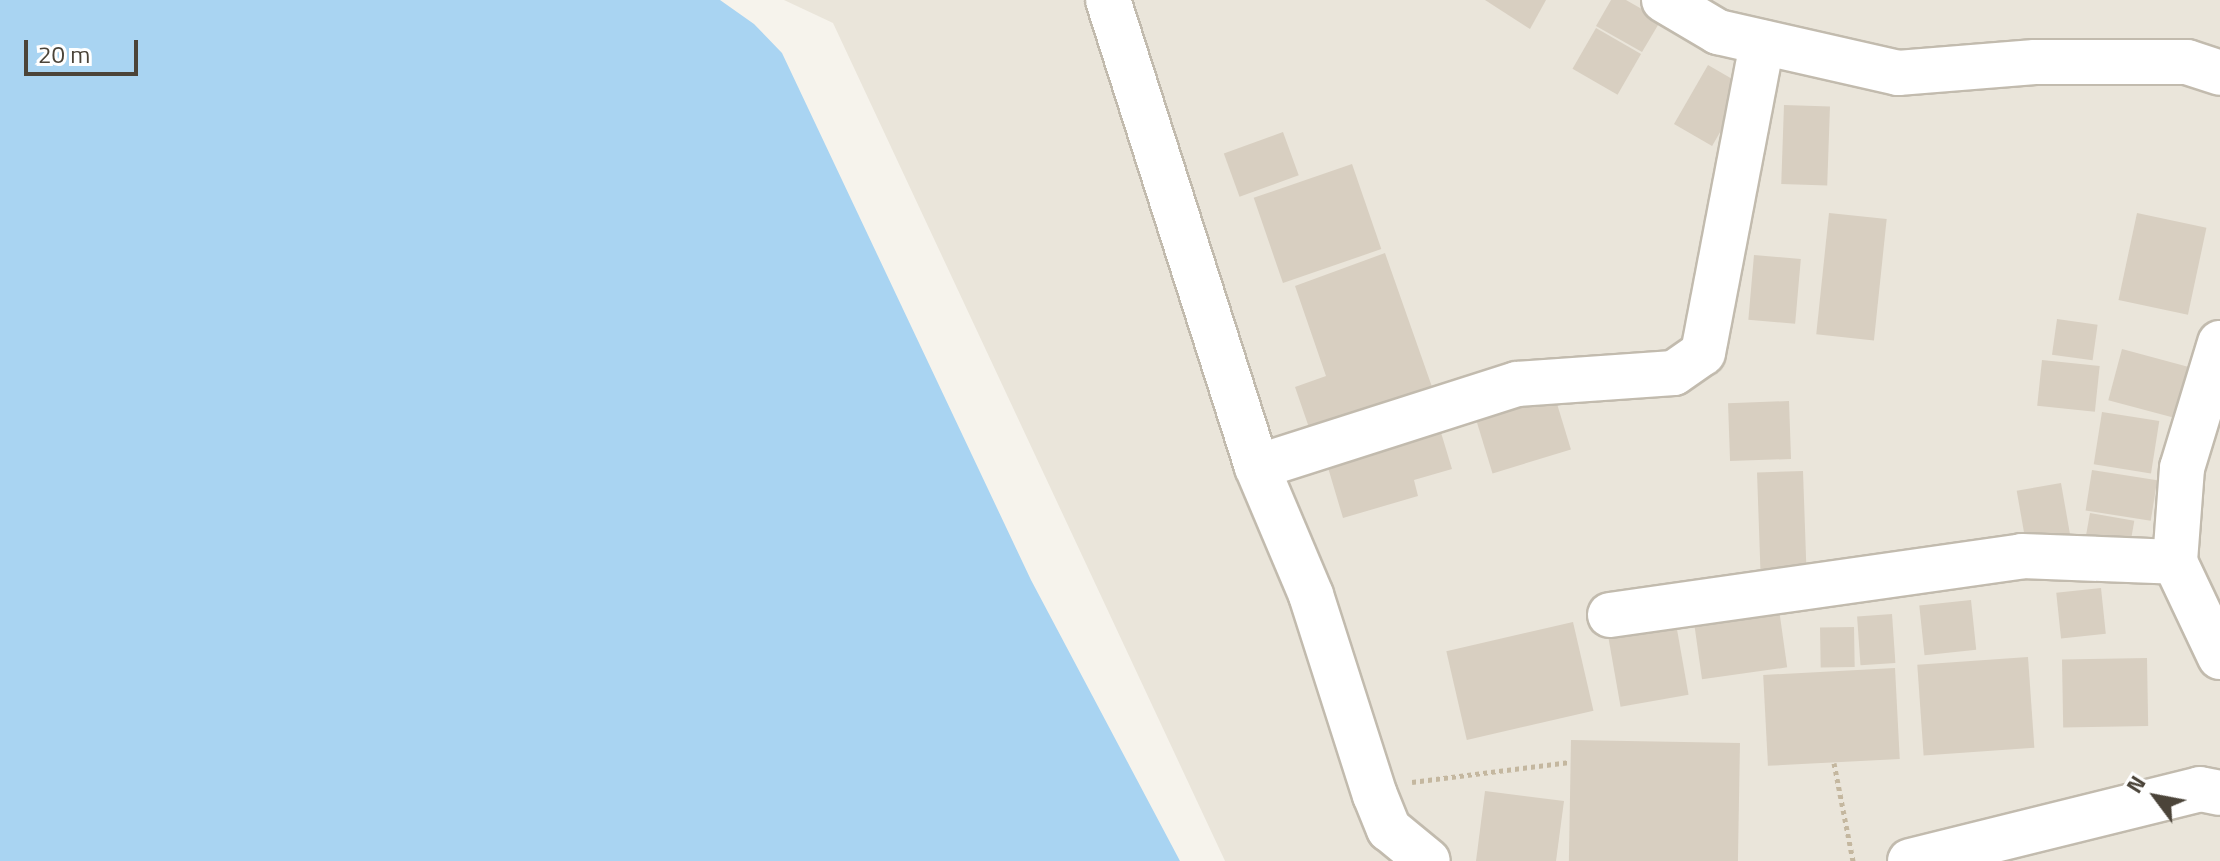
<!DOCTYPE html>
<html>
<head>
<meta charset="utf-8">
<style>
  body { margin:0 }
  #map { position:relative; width:2220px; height:861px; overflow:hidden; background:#f6f3ec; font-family:"Titillium Web",sans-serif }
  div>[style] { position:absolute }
  .residential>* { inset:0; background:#eae5da }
  .water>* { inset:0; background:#a9d4f2 }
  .building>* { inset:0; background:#d8cfc1; transform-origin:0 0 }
  .path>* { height:5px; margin-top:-2.5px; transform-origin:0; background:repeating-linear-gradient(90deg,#c4b79f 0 4px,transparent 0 8px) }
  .roads { filter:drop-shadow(2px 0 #c2bbae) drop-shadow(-2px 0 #c2bbae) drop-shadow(0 2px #c2bbae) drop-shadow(0 -2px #c2bbae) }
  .street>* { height:44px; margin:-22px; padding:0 22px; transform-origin:22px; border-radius:22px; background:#fff }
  span { translate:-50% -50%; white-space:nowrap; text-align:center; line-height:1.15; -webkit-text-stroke:6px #fff; paint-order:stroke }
  .north { position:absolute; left:2116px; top:757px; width:80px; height:80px; -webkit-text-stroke:6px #fff; paint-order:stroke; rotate:302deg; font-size:22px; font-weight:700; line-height:32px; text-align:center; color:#4b4439 }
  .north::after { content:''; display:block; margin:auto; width:28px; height:36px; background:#4b4439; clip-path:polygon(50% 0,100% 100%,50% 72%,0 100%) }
  .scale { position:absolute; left:24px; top:40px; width:114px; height:36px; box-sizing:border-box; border:4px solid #4b4439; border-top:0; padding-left:10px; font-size:24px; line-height:28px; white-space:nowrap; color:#4b4439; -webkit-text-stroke:6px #fff; paint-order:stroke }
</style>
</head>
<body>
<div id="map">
  <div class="residential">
    <div style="clip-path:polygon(784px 0,2220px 0,2220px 861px,1225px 861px,833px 23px)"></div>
  </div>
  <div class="water">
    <div style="clip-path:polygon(0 0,720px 0,754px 24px,782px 53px,1031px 580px,1180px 861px,0 861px)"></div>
  </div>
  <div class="building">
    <div style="clip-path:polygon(1485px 0,1546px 0,1530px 29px)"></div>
    <div style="clip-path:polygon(1611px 0,1626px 0,1661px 20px,1642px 52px,1596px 26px)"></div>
    <div style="left:1596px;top:28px;width:52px;height:47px;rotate:30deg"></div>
    <div style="left:1708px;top:65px;width:44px;height:68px;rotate:30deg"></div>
    <div style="left:1784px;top:105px;width:46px;height:79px;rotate:2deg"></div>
    <div style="left:1283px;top:132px;width:46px;height:63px;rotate:70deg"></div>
    <div style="left:1352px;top:164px;width:90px;height:104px;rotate:71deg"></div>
    <div style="left:1829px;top:213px;width:58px;height:122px;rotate:6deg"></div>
    <div style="left:2137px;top:213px;width:71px;height:89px;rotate:12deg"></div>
    <div style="clip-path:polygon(1385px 253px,1437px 401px,1315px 445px,1295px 387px,1326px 376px,1295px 286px)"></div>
    <div style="left:1754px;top:255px;width:47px;height:65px;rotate:5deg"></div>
    <div style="left:2057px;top:319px;width:41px;height:36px;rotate:8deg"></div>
    <div style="left:2122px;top:349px;width:72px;height:53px;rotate:15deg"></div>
    <div style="left:2042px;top:360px;width:58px;height:46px;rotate:6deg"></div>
    <div style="left:1554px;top:394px;width:58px;height:82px;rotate:73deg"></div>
    <div style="left:1789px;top:401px;width:58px;height:61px;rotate:88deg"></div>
    <div style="left:2102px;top:412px;width:58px;height:53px;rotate:9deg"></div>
    <div style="clip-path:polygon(1439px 426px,1452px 469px,1414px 480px,1418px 496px,1343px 518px,1326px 461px)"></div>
    <div style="left:2092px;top:470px;width:66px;height:41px;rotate:9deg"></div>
    <div style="left:1803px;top:471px;width:113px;height:46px;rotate:88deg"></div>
    <div style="left:2061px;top:483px;width:52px;height:45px;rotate:80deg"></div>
    <div style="left:2090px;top:513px;width:45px;height:25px;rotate:10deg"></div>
    <div style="left:2101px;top:588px;width:46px;height:45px;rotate:84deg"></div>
    <div style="left:1971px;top:600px;width:50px;height:52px;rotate:84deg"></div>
    <div style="left:1778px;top:602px;width:66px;height:86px;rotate:82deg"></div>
    <div style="left:1892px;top:614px;width:49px;height:35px;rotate:86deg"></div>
    <div style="left:1675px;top:618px;width:78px;height:69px;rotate:80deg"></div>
    <div style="left:1573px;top:622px;width:91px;height:130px;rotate:77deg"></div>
    <div style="left:1854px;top:627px;width:40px;height:34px;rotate:89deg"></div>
    <div style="left:2028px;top:657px;width:91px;height:111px;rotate:86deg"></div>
    <div style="left:2147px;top:658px;width:68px;height:85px;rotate:89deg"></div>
    <div style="left:1895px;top:668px;width:91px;height:132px;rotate:87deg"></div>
    <div style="left:1571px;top:740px;width:169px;height:121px;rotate:1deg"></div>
    <div style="clip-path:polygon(1485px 791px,1564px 801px,1556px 861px,1476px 861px)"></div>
  </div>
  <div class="path">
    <div style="left:1834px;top:763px;width:100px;rotate:79deg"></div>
    <div style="left:1412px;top:782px;width:159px;rotate:-7.2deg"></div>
  </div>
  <div class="roads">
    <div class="street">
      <div style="left:1108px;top:0;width:490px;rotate:72.3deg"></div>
      <div style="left:1257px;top:467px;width:139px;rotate:67.1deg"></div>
      <div style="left:1311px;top:595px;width:210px;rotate:72.3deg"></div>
      <div style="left:1375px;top:795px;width:37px;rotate:68deg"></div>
      <div style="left:1389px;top:829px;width:50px;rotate:39.4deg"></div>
      <div style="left:1664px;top:0;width:63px;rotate:30.7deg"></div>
      <div style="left:1718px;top:32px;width:185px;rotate:12.8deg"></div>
      <div style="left:1898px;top:73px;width:137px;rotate:-4.6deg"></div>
      <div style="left:2035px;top:62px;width:152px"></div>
      <div style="left:2187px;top:62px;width:35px;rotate:18deg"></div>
      <div style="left:2220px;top:343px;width:131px;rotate:106.9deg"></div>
      <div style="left:2182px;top:468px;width:94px;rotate:94.3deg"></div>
      <div style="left:2175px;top:562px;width:105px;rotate:64.7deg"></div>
      <div style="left:1257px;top:467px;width:273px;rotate:-17.7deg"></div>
      <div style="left:1517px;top:384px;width:157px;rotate:-4deg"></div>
      <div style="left:1674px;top:373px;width:35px;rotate:-35deg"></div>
      <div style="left:1703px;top:353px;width:316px;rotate:-79.2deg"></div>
      <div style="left:1610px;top:615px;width:416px;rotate:-8.1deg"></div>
      <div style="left:2022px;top:556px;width:153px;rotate:2.2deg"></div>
      <div style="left:1910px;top:861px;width:299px;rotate:-13.9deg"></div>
      <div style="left:2200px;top:789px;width:20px;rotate:11deg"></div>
    </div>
  </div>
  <div class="north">N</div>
  <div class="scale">20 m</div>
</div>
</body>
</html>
